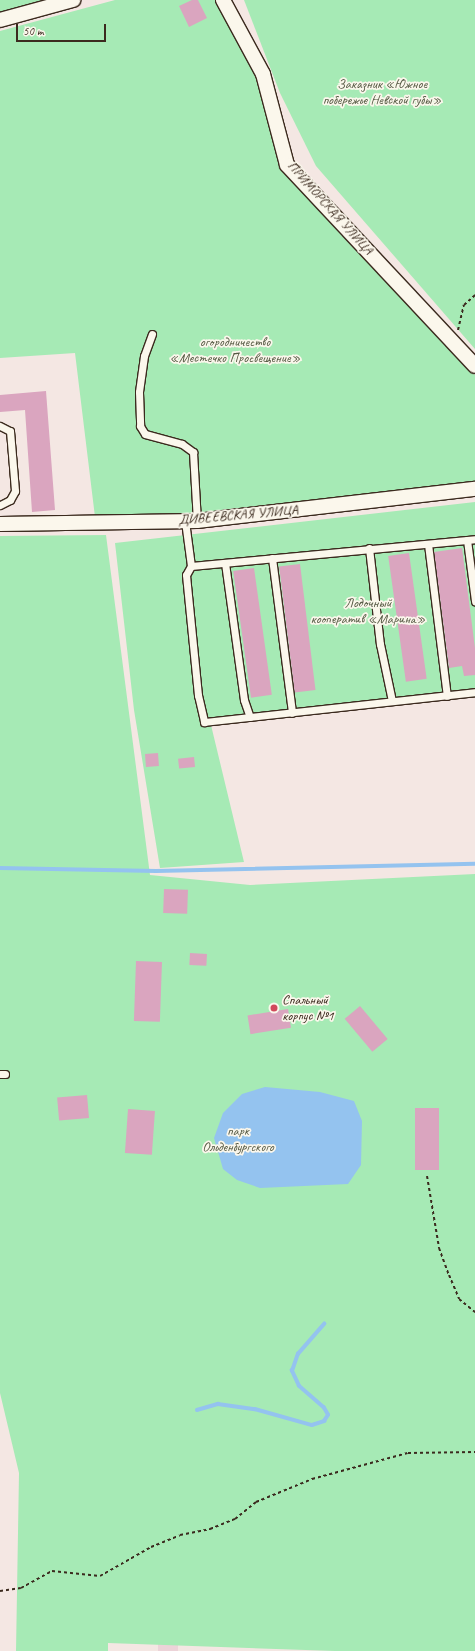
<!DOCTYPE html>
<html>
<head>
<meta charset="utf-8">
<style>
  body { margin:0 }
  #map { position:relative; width:475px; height:1651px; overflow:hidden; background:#f4e7e3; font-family:Caveat,sans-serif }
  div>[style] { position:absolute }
  .built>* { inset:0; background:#ecd3d8; transform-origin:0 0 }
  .green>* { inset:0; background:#a6eab5 }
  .water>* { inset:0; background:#94c3ef }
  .stream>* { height:3.5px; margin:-1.75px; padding:0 1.75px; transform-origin:1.75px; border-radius:1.75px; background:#94c3ef }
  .building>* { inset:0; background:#daa5bf; transform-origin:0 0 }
  .path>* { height:2px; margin-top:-1px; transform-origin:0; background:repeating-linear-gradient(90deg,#3b2a1e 0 3px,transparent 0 6px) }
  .roads { filter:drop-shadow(1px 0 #3b2a1e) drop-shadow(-1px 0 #3b2a1e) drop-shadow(0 1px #3b2a1e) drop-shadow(0 -1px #3b2a1e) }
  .service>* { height:7px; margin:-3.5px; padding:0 3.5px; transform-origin:3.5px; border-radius:3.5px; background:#fbf7ec }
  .minor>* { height:14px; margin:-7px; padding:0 7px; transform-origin:7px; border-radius:7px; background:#fbf7ec }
  .dots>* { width:11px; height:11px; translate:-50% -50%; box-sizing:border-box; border:2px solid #fbf7ec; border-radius:50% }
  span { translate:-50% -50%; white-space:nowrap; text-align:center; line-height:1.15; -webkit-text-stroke:3.5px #fbf7ec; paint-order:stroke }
  .park-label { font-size:14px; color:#565a44 }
  .street-label { font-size:14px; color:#3b2a1e }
  .poi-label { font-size:14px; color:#3b2a1e }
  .left { translate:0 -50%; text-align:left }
  .scale { position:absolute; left:16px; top:24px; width:90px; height:18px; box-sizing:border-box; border:2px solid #3b2a1e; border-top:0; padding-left:5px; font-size:12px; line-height:14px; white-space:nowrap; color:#3b2a1e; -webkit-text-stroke:3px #fbf7ec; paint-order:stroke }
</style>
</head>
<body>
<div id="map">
  <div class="built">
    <div style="left:158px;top:1637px;width:20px;height:14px"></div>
  </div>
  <div class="green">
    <div style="clip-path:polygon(0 0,49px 0,0 12px)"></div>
    <div style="clip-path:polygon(115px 0,218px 0,258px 75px,281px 164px,475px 375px,475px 484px,188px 515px,95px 517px,75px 353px,0 358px,0 31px)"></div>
    <div style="clip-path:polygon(244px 0,475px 0,475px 349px,316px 166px,280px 93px)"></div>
    <div style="clip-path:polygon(475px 502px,475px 697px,211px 725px,244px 862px,160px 868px,134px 710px,115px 543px)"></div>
    <div style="clip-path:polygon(106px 535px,150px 875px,250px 885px,475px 874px,475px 1651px,335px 1651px,108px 1643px,108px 1651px,16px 1651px,19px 1473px,0 1393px,0 536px)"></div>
  </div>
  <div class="water">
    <div style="clip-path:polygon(265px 1087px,320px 1092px,354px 1101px,362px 1121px,361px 1165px,348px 1184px,260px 1188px,237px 1180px,223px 1169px,214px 1138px,223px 1113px,242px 1094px)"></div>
  </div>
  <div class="stream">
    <div style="left:0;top:868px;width:156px;rotate:1.1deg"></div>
    <div style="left:156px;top:871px;width:319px;rotate:-1.3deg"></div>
    <div style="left:197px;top:1410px;width:22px;rotate:-16deg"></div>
    <div style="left:218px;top:1404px;width:37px;rotate:8deg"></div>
    <div style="left:255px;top:1409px;width:59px;rotate:15.7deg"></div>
    <div style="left:312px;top:1425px;width:13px;rotate:-18deg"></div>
    <div style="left:324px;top:1421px;width:7px;rotate:-56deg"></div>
    <div style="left:328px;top:1415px;width:8px;rotate:-120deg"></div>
    <div style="left:324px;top:1408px;width:33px;rotate:-139deg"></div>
    <div style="left:299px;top:1386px;width:17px;rotate:-115deg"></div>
    <div style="left:292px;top:1371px;width:18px;rotate:-71deg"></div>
    <div style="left:298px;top:1354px;width:40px;rotate:-49deg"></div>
  </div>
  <div class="building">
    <div style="clip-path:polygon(192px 0,198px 0,207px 18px,189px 27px,179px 6px)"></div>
    <div style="clip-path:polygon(46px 391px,55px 510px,32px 512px,25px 410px,0 412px,0 395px)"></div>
    <div style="clip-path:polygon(462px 548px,475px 648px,475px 675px,464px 676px,462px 666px,449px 668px,434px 552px)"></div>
    <div style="left:409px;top:553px;width:127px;height:21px;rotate:82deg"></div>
    <div style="left:300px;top:564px;width:127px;height:21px;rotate:83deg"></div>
    <div style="left:254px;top:568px;width:128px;height:21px;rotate:82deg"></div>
    <div style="left:158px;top:753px;width:13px;height:13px;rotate:86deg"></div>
    <div style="left:194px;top:757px;width:10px;height:16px;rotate:84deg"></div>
    <div style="left:164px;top:889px;width:24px;height:24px;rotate:2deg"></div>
    <div style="left:190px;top:953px;width:17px;height:12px;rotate:3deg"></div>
    <div style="left:136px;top:961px;width:26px;height:60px;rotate:2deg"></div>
    <div style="left:360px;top:1006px;width:43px;height:20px;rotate:50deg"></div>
    <div style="left:288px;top:1009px;width:19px;height:41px;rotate:81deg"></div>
    <div style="left:87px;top:1095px;width:23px;height:30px;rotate:85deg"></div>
    <div style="left:415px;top:1108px;width:24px;height:62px"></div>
    <div style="left:128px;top:1109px;width:27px;height:44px;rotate:4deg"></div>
  </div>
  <div class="path">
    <div style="left:458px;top:330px;width:26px;rotate:-77deg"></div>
    <div style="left:464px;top:305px;width:15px;rotate:-42deg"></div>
    <div style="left:427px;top:1176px;width:73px;rotate:80.5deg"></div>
    <div style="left:439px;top:1248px;width:29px;rotate:70deg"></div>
    <div style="left:449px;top:1275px;width:26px;rotate:67deg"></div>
    <div style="left:459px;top:1299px;width:21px;rotate:39deg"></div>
    <div style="left:0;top:1591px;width:21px;rotate:-8deg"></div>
    <div style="left:21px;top:1588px;width:35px;rotate:-29deg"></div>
    <div style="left:52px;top:1571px;width:48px;rotate:5.9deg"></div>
    <div style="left:100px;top:1576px;width:59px;rotate:-29.6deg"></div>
    <div style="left:151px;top:1547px;width:31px;rotate:-22deg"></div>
    <div style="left:180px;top:1535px;width:31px;rotate:-11deg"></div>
    <div style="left:210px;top:1529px;width:27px;rotate:-22deg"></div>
    <div style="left:235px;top:1519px;width:27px;rotate:-39deg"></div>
    <div style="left:256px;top:1502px;width:61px;rotate:-22.3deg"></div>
    <div style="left:312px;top:1479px;width:99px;rotate:-15.2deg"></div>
    <div style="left:408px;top:1453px;width:67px;rotate:-0.9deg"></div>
  </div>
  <div class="roads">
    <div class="service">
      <div style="left:152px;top:334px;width:23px;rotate:110deg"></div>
      <div style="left:144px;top:356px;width:36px;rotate:98deg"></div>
      <div style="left:139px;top:392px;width:34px;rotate:88deg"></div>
      <div style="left:140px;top:426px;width:9px;rotate:58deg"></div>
      <div style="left:145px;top:434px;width:38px;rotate:15deg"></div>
      <div style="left:182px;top:444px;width:14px;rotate:36deg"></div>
      <div style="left:193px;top:452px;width:69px;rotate:86.7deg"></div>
      <div style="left:0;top:426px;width:11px;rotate:27deg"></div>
      <div style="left:10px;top:431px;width:60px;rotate:85.2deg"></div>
      <div style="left:15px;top:491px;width:10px;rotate:119deg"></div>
      <div style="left:10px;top:500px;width:11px;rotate:153deg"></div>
      <div style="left:185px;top:521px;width:45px;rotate:82.4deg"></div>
      <div style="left:191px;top:566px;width:285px;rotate:-5.4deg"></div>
      <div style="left:467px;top:540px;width:62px;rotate:82.5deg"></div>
      <div style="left:428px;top:544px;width:153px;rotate:82.9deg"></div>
      <div style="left:369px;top:548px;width:97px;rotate:83.5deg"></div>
      <div style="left:380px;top:644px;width:58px;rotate:78.1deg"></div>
      <div style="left:272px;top:558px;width:156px;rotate:82.6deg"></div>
      <div style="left:225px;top:563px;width:138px;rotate:82.1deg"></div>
      <div style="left:244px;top:700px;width:18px;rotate:71deg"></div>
      <div style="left:191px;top:566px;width:10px;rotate:119deg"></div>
      <div style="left:186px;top:575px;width:121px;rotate:84.3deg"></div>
      <div style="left:198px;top:695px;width:28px;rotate:77deg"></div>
      <div style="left:204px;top:722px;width:273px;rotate:-6.3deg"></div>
      <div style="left:0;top:1074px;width:5px"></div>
    </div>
    <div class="minor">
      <div style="left:223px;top:0;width:84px;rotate:61.6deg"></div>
      <div style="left:263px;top:74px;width:94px;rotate:75.2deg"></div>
      <div style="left:287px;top:165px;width:275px;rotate:46.9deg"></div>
      <div style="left:0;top:20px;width:76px;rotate:-15.3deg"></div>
      <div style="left:0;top:524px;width:197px;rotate:-0.9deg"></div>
      <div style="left:197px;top:521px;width:280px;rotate:-6.6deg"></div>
    </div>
  </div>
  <div class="dots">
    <div style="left:274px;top:1008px;background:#d1495b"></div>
  </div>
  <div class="park-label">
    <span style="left:382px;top:92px">Заказник «Южное<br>побережье Невской губы»</span>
    <span style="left:235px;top:350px">огородничество<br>«Местечко Просвещение»</span>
    <span style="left:368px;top:611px">Лодочный<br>кооператив «Марина»</span>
    <span style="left:238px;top:1139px">парк<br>Ольденбургского</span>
  </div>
  <div class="street-label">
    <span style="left:330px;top:208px;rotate:48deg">ПРИМОРСКАЯ УЛИЦА</span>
    <span style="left:238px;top:515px;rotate:-5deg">ДИВЕЕВСКАЯ УЛИЦА</span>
  </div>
  <div class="poi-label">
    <span class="left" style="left:282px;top:1008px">Спальный<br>корпус №1</span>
  </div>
  <div class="scale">50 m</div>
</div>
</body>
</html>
